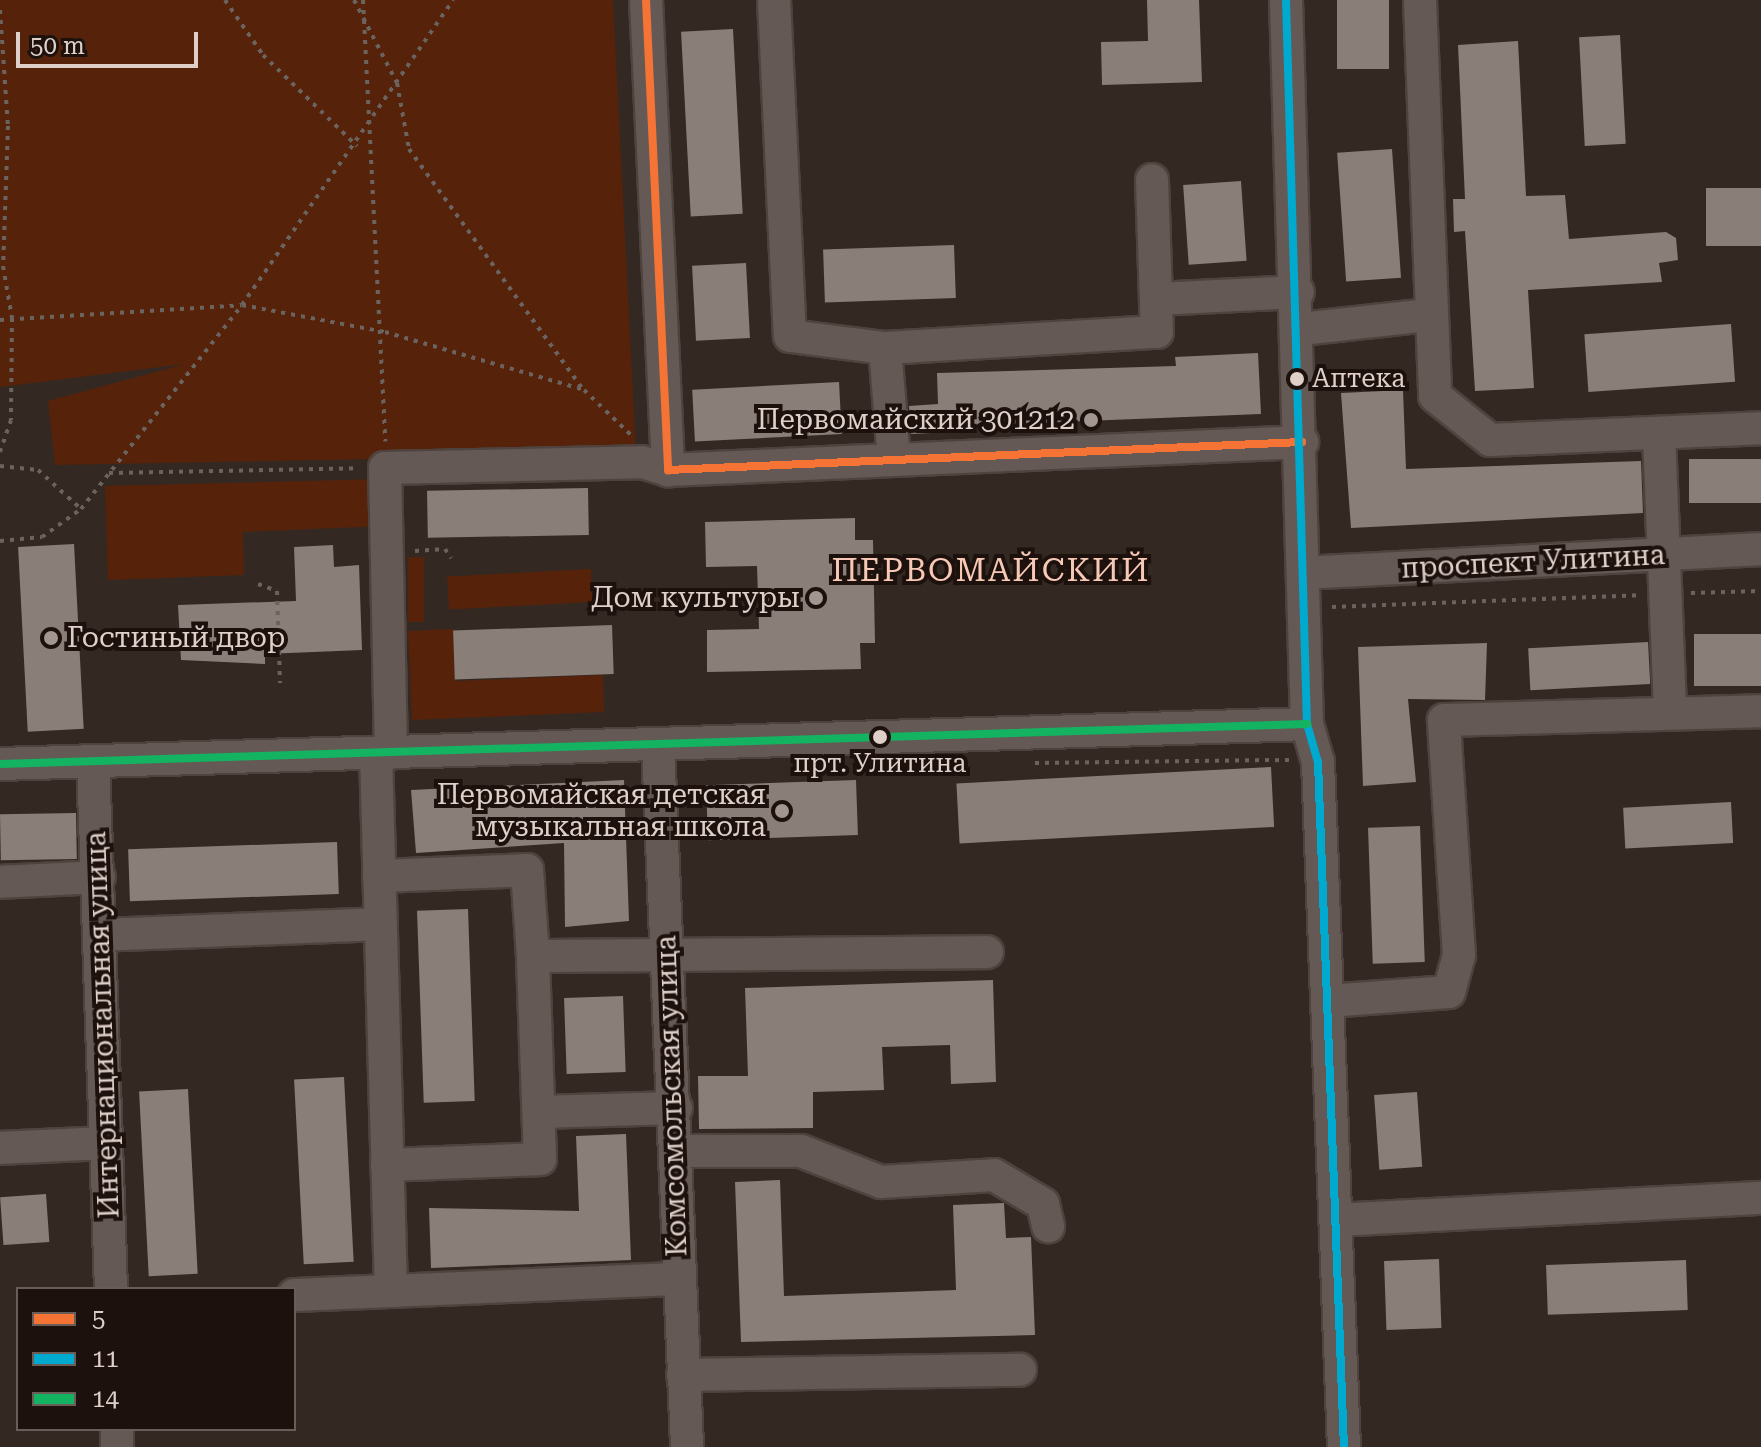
<!DOCTYPE html>
<html>
<head>
<meta charset="utf-8">
<style>
  body { margin:0 }
  #map { position:relative; width:1761px; height:1447px; overflow:hidden; background:#342823; font-family:"Roboto Serif",serif }
  div>[style] { position:absolute }
  .green>* { inset:0; background:#56230a; transform-origin:0 0 }
  .building>* { inset:0; background:#8a7e79; transform-origin:0 0 }
  .path>* { height:4px; margin-top:-2px; transform-origin:0; background:repeating-linear-gradient(90deg,#6b635f 0 4px,transparent 0 10px) }
  .roads { filter:drop-shadow(2px 0 #4e433e) drop-shadow(-2px 0 #4e433e) drop-shadow(0 2px #4e433e) drop-shadow(0 -2px #4e433e) }
  .minor>* { height:32px; margin:-16px; padding:0 16px; transform-origin:16px; border-radius:16px; background:#645955 }
  .bus-1>* { height:8px; margin:-4px; padding:0 4px; transform-origin:4px; border-radius:4px; background:#f57335 }
  .bus-2>* { height:8px; margin:-4px; padding:0 4px; transform-origin:4px; border-radius:4px; background:#00a9ce }
  .bus-3>* { height:8px; margin:-4px; padding:0 4px; transform-origin:4px; border-radius:4px; background:#13b361 }
  .dots>* { width:22px; height:22px; translate:-50% -50%; box-sizing:border-box; border:4px solid #1c110d; border-radius:50% }
  span { translate:-50% -50%; white-space:nowrap; text-align:center; line-height:1.15; -webkit-text-stroke:8px #1c110d; paint-order:stroke }
  .bus-label { font-size:26px; color:#dfcfc9 }
  .left { translate:0 -50%; text-align:left }
  .poi-label { font-size:28px; color:#dfcfc9 }
  .right { translate:-100% -50%; text-align:right }
  .street-label { font-size:28px; color:#dfcfc9 }
  .quarter-label { font-size:32px; color:#f8c8b6; letter-spacing:2px }
  .legend { position:absolute; left:16px; top:1287px; width:280px; height:144px; box-sizing:border-box; background:#1c110d; border:2px solid #6a5d58; margin:0; padding:10px 14px; list-style:none; font-size:24px; color:#dfcfc9 }
  .legend li { display:flex; align-items:center; gap:16px; height:40px }
  .legend b { width:40px; border:2px solid #6a5d58 }
  .scale { position:absolute; left:16px; top:32px; width:182px; height:36px; box-sizing:border-box; border:4px solid #dfcfc9; border-top:0; padding-left:10px; font-size:24px; line-height:28px; white-space:nowrap; color:#dfcfc9; -webkit-text-stroke:6px #1c110d; paint-order:stroke }
</style>
</head>
<body>
<div id="map">
  <div class="green">
    <div style="clip-path:polygon(0 0,613px 0,636px 454px,55px 465px,48px 401px,185px 364px,0 387px)"></div>
    <div style="clip-path:polygon(382px 479px,383px 526px,243px 532px,244px 575px,108px 580px,105px 486px)"></div>
    <div style="left:408px;top:557px;width:16px;height:65px"></div>
    <div style="left:591px;top:569px;width:33px;height:144px;rotate:87deg"></div>
    <div style="clip-path:polygon(453px 629px,455px 681px,603px 675px,604px 712px,412px 720px,408px 631px)"></div>
  </div>
  <div class="building">
    <div style="clip-path:polygon(1147px 0,1199px 0,1202px 82px,1102px 85px,1101px 42px,1148px 41px)"></div>
    <div style="left:1337px;top:0;width:52px;height:69px"></div>
    <div style="left:733px;top:29px;width:185px;height:52px;rotate:87deg"></div>
    <div style="left:1620px;top:35px;width:109px;height:41px;rotate:87deg"></div>
    <div style="clip-path:polygon(1518px 41px,1526px 196px,1565px 195px,1569px 239px,1666px 232px,1676px 238px,1678px 260px,1659px 263px,1662px 282px,1528px 290px,1534px 388px,1475px 391px,1465px 231px,1454px 232px,1453px 199px,1465px 199px,1458px 45px)"></div>
    <div style="left:1392px;top:149px;width:129px;height:55px;rotate:86deg"></div>
    <div style="left:1241px;top:181px;width:80px;height:58px;rotate:86deg"></div>
    <div style="left:1761px;top:188px;width:58px;height:55px;rotate:90deg"></div>
    <div style="left:954px;top:245px;width:53px;height:131px;rotate:88deg"></div>
    <div style="left:746px;top:263px;width:75px;height:54px;rotate:87deg"></div>
    <div style="left:1731px;top:324px;width:58px;height:147px;rotate:86deg"></div>
    <div style="clip-path:polygon(1258px 353px,1261px 414px,932px 427px,932px 433px,911px 434px,909px 406px,938px 404px,937px 373px,1176px 366px,1175px 357px)"></div>
    <div style="left:839px;top:382px;width:52px;height:147px;rotate:87deg"></div>
    <div style="clip-path:polygon(1403px 390px,1406px 469px,1641px 461px,1643px 513px,1351px 528px,1341px 393px)"></div>
    <div style="left:1761px;top:459px;width:44px;height:72px;rotate:90deg"></div>
    <div style="left:588px;top:488px;width:47px;height:161px;rotate:89deg"></div>
    <div style="clip-path:polygon(855px 518px,855px 540px,873px 540px,875px 643px,860px 643px,861px 669px,707px 672px,707px 630px,759px 629px,757px 566px,706px 567px,705px 522px)"></div>
    <div style="left:74px;top:544px;width:185px;height:56px;rotate:87deg"></div>
    <div style="clip-path:polygon(333px 545px,334px 567px,359px 565px,362px 650px,265px 654px,265px 664px,181px 660px,178px 605px,296px 601px,294px 547px)"></div>
    <div style="left:612px;top:625px;width:49px;height:159px;rotate:88deg"></div>
    <div style="left:1694px;top:634px;width:67px;height:52px"></div>
    <div style="left:1648px;top:642px;width:42px;height:120px;rotate:87deg"></div>
    <div style="clip-path:polygon(1487px 643px,1485px 700px,1408px 699px,1416px 782px,1363px 786px,1358px 647px)"></div>
    <div style="left:1271px;top:767px;width:60px;height:315px;rotate:87deg"></div>
    <div style="clip-path:polygon(624px 780px,629px 921px,565px 927px,564px 843px,416px 853px,411px 790px)"></div>
    <div style="left:856px;top:780px;width:55px;height:150px;rotate:88deg"></div>
    <div style="left:1731px;top:802px;width:41px;height:108px;rotate:87deg"></div>
    <div style="left:76px;top:813px;width:46px;height:76px;rotate:89deg"></div>
    <div style="left:1420px;top:826px;width:136px;height:52px;rotate:88deg"></div>
    <div style="left:337px;top:842px;width:52px;height:209px;rotate:88deg"></div>
    <div style="left:468px;top:909px;width:192px;height:51px;rotate:88deg"></div>
    <div style="clip-path:polygon(993px 980px,996px 1082px,951px 1084px,950px 1045px,882px 1047px,884px 1090px,813px 1092px,813px 1128px,699px 1129px,698px 1076px,748px 1076px,745px 988px)"></div>
    <div style="left:623px;top:996px;width:76px;height:59px;rotate:88deg"></div>
    <div style="left:344px;top:1077px;width:185px;height:50px;rotate:87deg"></div>
    <div style="left:188px;top:1089px;width:185px;height:49px;rotate:87deg"></div>
    <div style="left:1417px;top:1092px;width:75px;height:43px;rotate:86deg"></div>
    <div style="clip-path:polygon(626px 1134px,631px 1260px,431px 1268px,429px 1208px,579px 1211px,576px 1136px)"></div>
    <div style="clip-path:polygon(780px 1180px,784px 1296px,956px 1290px,953px 1205px,1004px 1203px,1006px 1238px,1031px 1237px,1035px 1335px,741px 1342px,735px 1182px)"></div>
    <div style="left:46px;top:1194px;width:48px;height:46px;rotate:86deg"></div>
    <div style="left:1439px;top:1259px;width:69px;height:55px;rotate:88deg"></div>
    <div style="left:1686px;top:1260px;width:50px;height:140px;rotate:88deg"></div>
  </div>
  <div class="path">
    <div style="left:225px;top:0;width:67px;rotate:55.4deg"></div>
    <div style="left:263px;top:55px;width:131px;rotate:44.1deg"></div>
    <div style="left:354px;top:0;width:93px;rotate:62.6deg"></div>
    <div style="left:397px;top:83px;width:67px;rotate:79.7deg"></div>
    <div style="left:409px;top:149px;width:296px;rotate:54.1deg"></div>
    <div style="left:363px;top:0;width:442px;rotate:87.1deg"></div>
    <div style="left:0;top:10px;width:116px;rotate:86.1deg"></div>
    <div style="left:8px;top:126px;width:140px;rotate:92deg"></div>
    <div style="left:3px;top:266px;width:53px;rotate:80.2deg"></div>
    <div style="left:12px;top:318px;width:102px;rotate:90.6deg"></div>
    <div style="left:11px;top:420px;width:34px;rotate:109deg"></div>
    <div style="left:0;top:320px;width:242px;rotate:-3.5deg"></div>
    <div style="left:242px;top:305px;width:146px;rotate:10.7deg"></div>
    <div style="left:385px;top:332px;width:207px;rotate:16.2deg"></div>
    <div style="left:584px;top:390px;width:66px;rotate:43.8deg"></div>
    <div style="left:0;top:466px;width:38px;rotate:6deg"></div>
    <div style="left:38px;top:470px;width:58px;rotate:42.2deg"></div>
    <div style="left:109px;top:473px;width:250px;rotate:-1.1deg"></div>
    <div style="left:0;top:541px;width:42px;rotate:-5.4deg"></div>
    <div style="left:42px;top:537px;width:48px;rotate:-35.7deg"></div>
    <div style="left:81px;top:509px;width:260px;rotate:-51.7deg"></div>
    <div style="left:242px;top:305px;width:371px;rotate:-55.3deg"></div>
    <div style="left:415px;top:551px;width:30px;rotate:-4deg"></div>
    <div style="left:445px;top:549px;width:11px;rotate:56deg"></div>
    <div style="left:258px;top:584px;width:20px;rotate:20deg"></div>
    <div style="left:277px;top:591px;width:92px;rotate:88.1deg"></div>
    <div style="left:1691px;top:593px;width:70px;rotate:-1.6deg"></div>
    <div style="left:1332px;top:607px;width:307px;rotate:-2.2deg"></div>
    <div style="left:1035px;top:763px;width:255px;rotate:-0.7deg"></div>
  </div>
  <div class="roads">
    <div class="minor">
      <div style="left:646px;top:0;width:471px;rotate:87.3deg"></div>
      <div style="left:774px;top:0;width:336px;rotate:87.3deg"></div>
      <div style="left:790px;top:336px;width:96px;rotate:7.2deg"></div>
      <div style="left:885px;top:348px;width:112px;rotate:85.4deg"></div>
      <div style="left:1286px;top:0;width:724px;rotate:88.34deg"></div>
      <div style="left:1307px;top:724px;width:40px;rotate:74deg"></div>
      <div style="left:1318px;top:762px;width:685px;rotate:87.83deg"></div>
      <div style="left:1420px;top:0;width:396px;rotate:87.8deg"></div>
      <div style="left:1435px;top:396px;width:70px;rotate:38.7deg"></div>
      <div style="left:1490px;top:440px;width:271px;rotate:-2.5deg"></div>
      <div style="left:1152px;top:180px;width:119px;rotate:88.1deg"></div>
      <div style="left:1301px;top:329px;width:127px;rotate:-6.3deg"></div>
      <div style="left:885px;top:348px;width:272px;rotate:-3.4deg"></div>
      <div style="left:1157px;top:332px;width:33px;rotate:-92deg"></div>
      <div style="left:1156px;top:299px;width:142px;rotate:-2.8deg"></div>
      <div style="left:1659px;top:435px;width:275px;rotate:87.7deg"></div>
      <div style="left:1304px;top:573px;width:458px;rotate:-3deg"></div>
      <div style="left:658px;top:745px;width:703px;rotate:87.63deg"></div>
      <div style="left:376px;top:753px;width:538px;rotate:88.4deg"></div>
      <div style="left:391px;top:753px;width:285px;rotate:-91.2deg"></div>
      <div style="left:385px;top:468px;width:257px;rotate:-1.3deg"></div>
      <div style="left:642px;top:462px;width:27px;rotate:17deg"></div>
      <div style="left:668px;top:470px;width:635px;rotate:-2.53deg"></div>
      <div style="left:93px;top:761px;width:528px;rotate:88.05deg"></div>
      <div style="left:0;top:764px;width:1308px;rotate:-1.75deg"></div>
      <div style="left:379px;top:876px;width:148px;rotate:-2.3deg"></div>
      <div style="left:527px;top:870px;width:86px;rotate:86deg"></div>
      <div style="left:0;top:882px;width:99px;rotate:-2.9deg"></div>
      <div style="left:99px;top:935px;width:282px;rotate:-2.2deg"></div>
      <div style="left:1328px;top:1001px;width:121px;rotate:-4.3deg"></div>
      <div style="left:1449px;top:992px;width:38px;rotate:-75deg"></div>
      <div style="left:1459px;top:955px;width:235px;rotate:-93.7deg"></div>
      <div style="left:1444px;top:720px;width:317px;rotate:-1.6deg"></div>
      <div style="left:539px;top:1112px;width:137px;rotate:-1.7deg"></div>
      <div style="left:0;top:1148px;width:106px;rotate:-2.7deg"></div>
      <div style="left:676px;top:1151px;width:125px"></div>
      <div style="left:801px;top:1151px;width:86px;rotate:21.2deg"></div>
      <div style="left:881px;top:1182px;width:113px;rotate:-3.5deg"></div>
      <div style="left:994px;top:1175px;width:57px;rotate:30.6deg"></div>
      <div style="left:1043px;top:1204px;width:23px;rotate:77deg"></div>
      <div style="left:387px;top:1165px;width:153px;rotate:-2.2deg"></div>
      <div style="left:540px;top:1159px;width:203px;rotate:-92deg"></div>
      <div style="left:533px;top:956px;width:454px;rotate:-0.5deg"></div>
      <div style="left:1337px;top:1220px;width:425px;rotate:-3deg"></div>
      <div style="left:294px;top:1295px;width:383px;rotate:-2.4deg"></div>
      <div style="left:683px;top:1375px;width:337px;rotate:-0.9deg"></div>
      <div style="left:117px;top:1429px;width:18px;rotate:90deg"></div>
    </div>
  </div>
  <div class="bus-1">
    <div style="left:646px;top:0;width:471px;rotate:87.3deg"></div>
    <div style="left:668px;top:470px;width:635px;rotate:-2.53deg"></div>
  </div>
  <div class="bus-2">
    <div style="left:1286px;top:0;width:724px;rotate:88.34deg"></div>
    <div style="left:1307px;top:724px;width:40px;rotate:74deg"></div>
    <div style="left:1318px;top:762px;width:685px;rotate:87.83deg"></div>
  </div>
  <div class="bus-3">
    <div style="left:0;top:764px;width:1308px;rotate:-1.75deg"></div>
  </div>
  <div class="dots">
    <div style="left:1297px;top:379px;background:#dfcfc9"></div>
    <div style="left:1091px;top:420px;background:#a3958f"></div>
    <div style="left:816px;top:598px;background:#a3958f"></div>
    <div style="left:51px;top:638px;background:#a3958f"></div>
    <div style="left:880px;top:737px;background:#dfcfc9"></div>
    <div style="left:782px;top:811px;background:#a3958f"></div>
  </div>
  <div class="bus-label">
    <span class="left" style="left:1312px;top:379px">Аптека</span>
    <span style="left:880px;top:764px">прт. Улитина</span>
  </div>
  <div class="poi-label">
    <span class="right" style="left:1075px;top:420px">Первомайский 301212</span>
    <span class="right" style="left:800px;top:598px">Дом культуры</span>
    <span class="left" style="left:67px;top:638px">Гостиный двор</span>
    <span class="right" style="left:766px;top:811px">Первомайская детская<br>музыкальная школа</span>
  </div>
  <div class="street-label">
    <span style="left:1533px;top:562px;rotate:-3deg">проспект Улитина</span>
    <span style="left:103px;top:1025px;rotate:-92deg">Интернациональная улица</span>
    <span style="left:672px;top:1096px;rotate:-92deg">Комсомольская улица</span>
  </div>
  <div class="quarter-label">
    <span style="left:991px;top:570px">ПЕРВОМАЙСКИЙ</span>
  </div>
  <ul class="legend">
  <li><b style="height:10px;background:#f57335"></b>5</li>
  <li><b style="height:10px;background:#00a9ce"></b>11</li>
  <li><b style="height:10px;background:#13b361"></b>14</li>
  </ul>
  <div class="scale">50 m</div>
</div>
</body>
</html>
